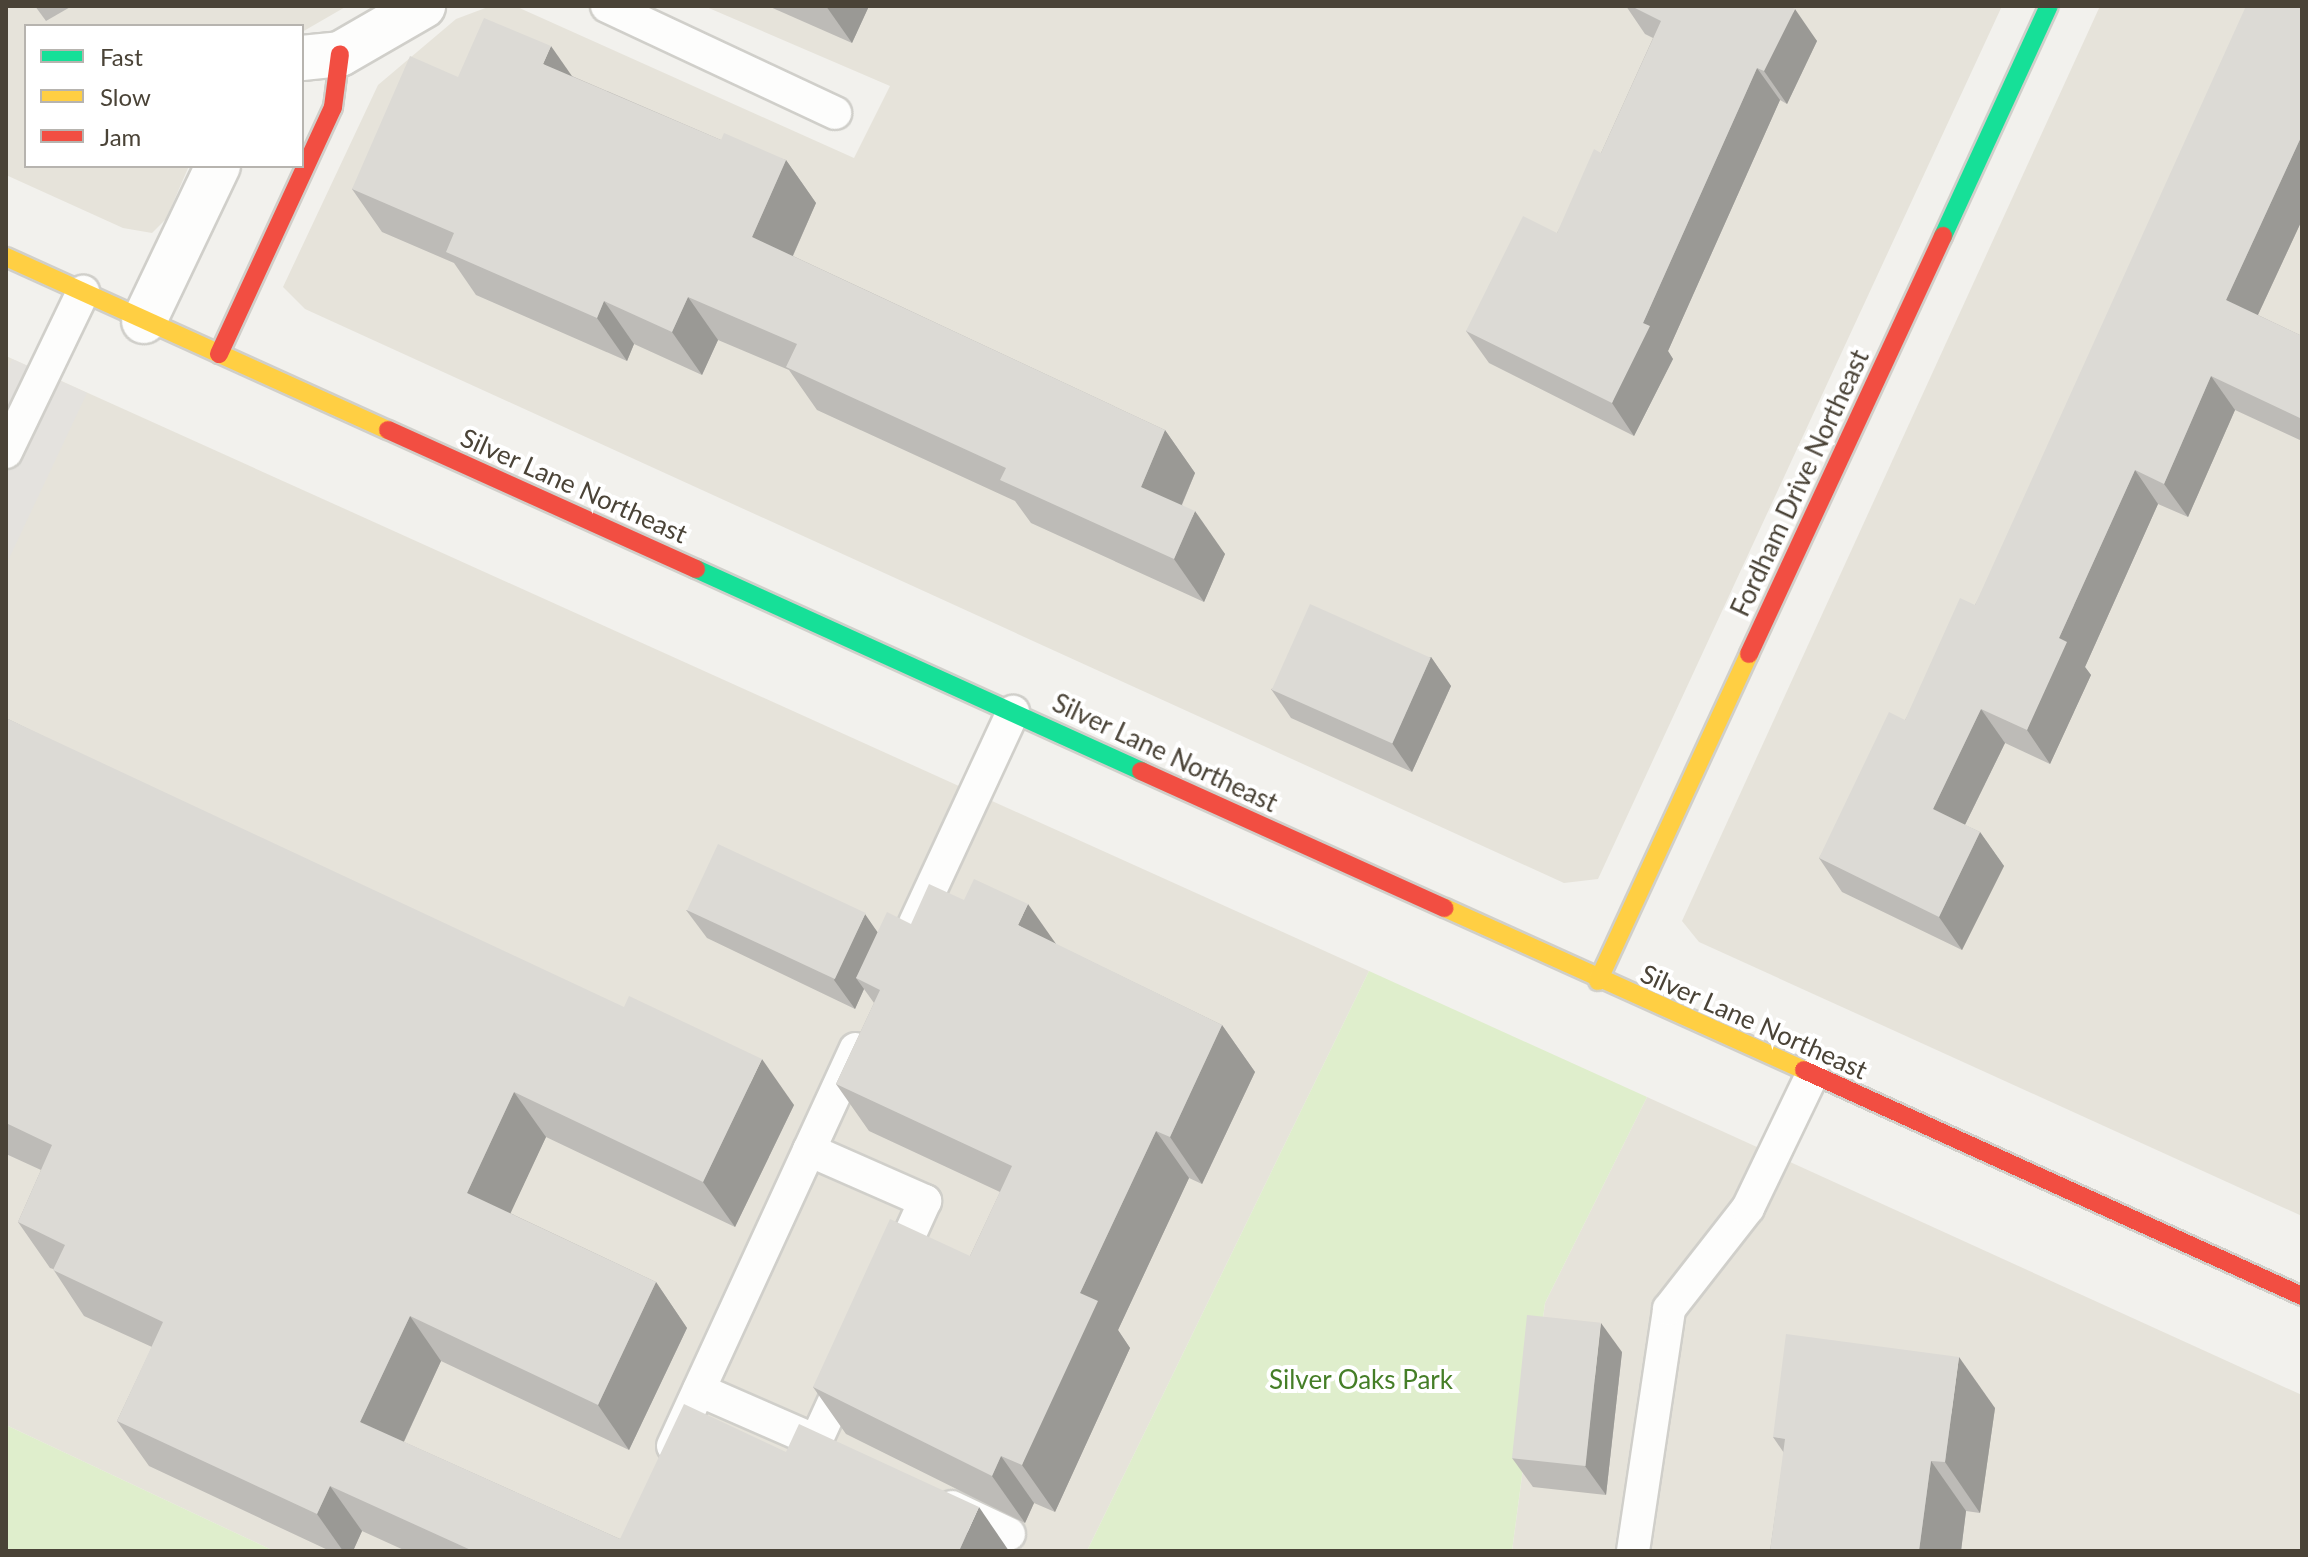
<!DOCTYPE html>
<html>
<head>
<meta charset="utf-8">
<style>
  body { margin:0 }
  #map { position:relative; width:2308px; height:1557px; overflow:hidden; background:#f2f1ed; font-family:Lato,sans-serif }
  div>[style] { position:absolute }
  .residential>* { inset:0; background:#e6e3da }
  .green>* { inset:0; background:#dfeecc }
  .parking>* { inset:0; background:#e4e2de }
  .roads { filter:drop-shadow(2px 0 #d0cfca) drop-shadow(-2px 0 #d0cfca) drop-shadow(0 2px #d0cfca) drop-shadow(0 -2px #d0cfca) }
  .lane>* { height:32px; margin:-16px; padding:0 16px; transform-origin:16px; border-radius:16px; background:#fdfdfc }
  .street>* { height:44px; margin:-22px; padding:0 22px; transform-origin:22px; border-radius:22px; background:#fdfdfc }
  .fast>* { height:18px; margin:-9px; padding:0 9px; transform-origin:9px; border-radius:9px; background:#16e098 }
  .slow>* { height:18px; margin:-9px; padding:0 9px; transform-origin:9px; border-radius:9px; background:#ffcf43 }
  .jam>* { height:18px; margin:-9px; padding:0 9px; transform-origin:9px; border-radius:9px; background:#f24e42 }
  .wall>* { inset:0; background:#bdbbb7 }
  .shaded-wall>* { inset:0; background:#9a9995 }
  .building>* { inset:0; background:#dcdad5; transform-origin:0 0 }
  span { translate:-50% -50%; white-space:nowrap; text-align:center; line-height:1.15; -webkit-text-stroke:8px #fff; paint-order:stroke }
  .street-label { font-size:26px; color:#4a4337 }
  .park-label { font-size:26px; color:#457e27 }
  .frame { position:absolute; inset:0; border:8px solid #4a4337; pointer-events:none }
  .legend { position:absolute; left:24px; top:24px; width:280px; height:144px; box-sizing:border-box; background:#fff; border:2px solid #b7b4af; margin:0; padding:10px 14px; list-style:none; font-size:24px; color:#4a4337 }
  .legend li { display:flex; align-items:center; gap:16px; height:40px }
  .legend b { width:40px; border:2px solid #b7b4af }
</style>
</head>
<body>
<div id="map">
  <div class="residential">
    <div style="clip-path:polygon(6px 6px,347px 6px,302px 32px,302px 26px,26px 26px,26px 166px,189px 166px,166px 219px,152px 233px,123px 228px,6px 175px)"></div>
    <div style="clip-path:polygon(515px 6px,854px 158px,890px 86px,704px 6px,2002px 6px,1598px 879px,1564px 883px,305px 309px,283px 287px,378px 85px,456px 19px,488px 7px)"></div>
    <div style="clip-path:polygon(2100px 6px,2302px 6px,2302px 1216px,1699px 942px,1682px 921px)"></div>
    <div style="clip-path:polygon(6px 356px,1369px 971px,1087px 1551px,274px 1551px,6px 1425px)"></div>
    <div style="clip-path:polygon(1647px 1097px,2302px 1395px,2302px 1551px,1512px 1551px,1545px 1303px)"></div>
  </div>
  <div class="green">
    <div style="clip-path:polygon(1369px 971px,1647px 1097px,1545px 1303px,1512px 1551px,1087px 1551px)"></div>
    <div style="clip-path:polygon(6px 1424px,6px 1425px,274px 1551px,6px 1551px)"></div>
  </div>
  <div class="parking">
    <div style="clip-path:polygon(12px 359px,87px 393px,6px 565px,6px 373px)"></div>
  </div>
  <div class="roads">
    <div class="lane">
      <div style="left:607px;top:6px;width:252px;rotate:25.1deg"></div>
      <div style="left:6px;top:452px;width:178px;rotate:-64.3deg"></div>
      <div style="left:915px;top:923px;width:233px;rotate:-65.1deg"></div>
      <div style="left:809px;top:1150px;width:127px;rotate:23.7deg"></div>
      <div style="left:925px;top:1201px;width:72px;rotate:114.4deg"></div>
      <div style="left:699px;top:1390px;width:128px;rotate:23.6deg"></div>
      <div style="left:816px;top:1441px;width:77px;rotate:-65.4deg"></div>
      <div style="left:673px;top:1446px;width:437px;rotate:-65.3deg"></div>
      <div style="left:952px;top:1507px;width:63px;rotate:25.3deg"></div>
      <div style="left:1633px;top:1551px;width:245px;rotate:-81.5deg"></div>
      <div style="left:1669px;top:1309px;width:128px;rotate:-52deg"></div>
      <div style="left:1748px;top:1208px;width:148px;rotate:-64.3deg"></div>
    </div>
    <div class="street">
      <div style="left:302px;top:58px;width:38px;rotate:-6deg"></div>
      <div style="left:340px;top:54px;width:96px;rotate:-30deg"></div>
      <div style="left:144px;top:321px;width:172px;rotate:-64.5deg"></div>
    </div>
    <div class="fast">
      <div style="left:1943px;top:236px;width:253px;rotate:-65.3deg"></div>
      <div style="left:696px;top:569px;width:489px;rotate:24.4deg"></div>
    </div>
    <div class="slow">
      <div style="left:6px;top:257px;width:419px;rotate:24.4deg"></div>
      <div style="left:1445px;top:908px;width:394px;rotate:24.3deg"></div>
      <div style="left:1598px;top:981px;width:360px;rotate:-65.2deg"></div>
    </div>
    <div class="jam">
      <div style="left:219px;top:354px;width:272px;rotate:-65.2deg"></div>
      <div style="left:333px;top:107px;width:53px;rotate:-82.5deg"></div>
      <div style="left:388px;top:430px;width:338px;rotate:24.3deg"></div>
      <div style="left:1749px;top:654px;width:461px;rotate:-65.1deg"></div>
      <div style="left:1141px;top:771px;width:333px;rotate:24.3deg"></div>
      <div style="left:1804px;top:1070px;width:547px;rotate:24.41deg"></div>
    </div>
  </div>
  <div class="wall">
    <div style="clip-path:polygon(35px 6px,72px 6px,46px 21px)"></div>
    <div style="clip-path:polygon(768px 6px,869px 6px,852px 43px)"></div>
    <div style="clip-path:polygon(1626px 6px,1788px 6px,1817px 41px,1787px 104px,1780px 100px,1668px 351px,1673px 359px,1634px 436px,1489px 363px,1466px 331px,1557px 233px,1601px 153px,1653px 38px,1645px 34px)"></div>
    <div style="clip-path:polygon(2302px 6px,2302px 220px,2258px 315px,2302px 336px,2302px 441px,2235px 410px,2188px 517px,2158px 504px,2085px 667px,2091px 675px,2050px 764px,2005px 743px,1965px 825px,1980px 832px,2004px 866px,1962px 950px,1842px 892px,1819px 858px,1905px 720px,1975px 605px)"></div>
    <div style="clip-path:polygon(572px 76px,721px 140px,786px 160px,816px 203px,793px 256px,1165px 430px,1195px 473px,1182px 505px,1225px 554px,1204px 602px,1031px 523px,1015px 501px,817px 410px,789px 370px,718px 340px,702px 375px,634px 344px,627px 361px,476px 295px,454px 263px,382px 232px,352px 189px,458px 77px)"></div>
    <div style="clip-path:polygon(1431px 657px,1451px 686px,1412px 772px,1291px 718px,1271px 689px)"></div>
    <div style="clip-path:polygon(6px 718px,794px 1105px,735px 1227px,546px 1137px,510px 1213px,656px 1282px,687px 1328px,629px 1450px,441px 1361px,404px 1442px,620px 1539px,786px 1452px,1009px 1551px,406px 1551px,362px 1531px,353px 1551px,330px 1551px,149px 1466px,117px 1421px,152px 1347px,84px 1316px,53px 1269px,50px 1268px,18px 1222px,41px 1170px,6px 1154px)"></div>
    <div style="clip-path:polygon(686px 910px,878px 932px,911px 924px,1055px 944px,1222px 1025px,1255px 1072px,1202px 1184px,1189px 1178px,1118px 1330px,1130px 1348px,1055px 1512px,1034px 1503px,1025px 1523px,846px 1434px,813px 1387px,970px 1256px,1000px 1192px,869px 1131px,836px 1084px,874px 1003px,864px 989px,855px 1009px,707px 938px)"></div>
    <div style="clip-path:polygon(1622px 1352px,1606px 1495px,1533px 1487px,1512px 1458px)"></div>
    <div style="clip-path:polygon(1995px 1408px,1980px 1513px,1966px 1511px,1961px 1551px,1770px 1551px,1784px 1453px,1773px 1437px)"></div>
  </div>
  <div class="shaded-wall">
    <div style="clip-path:polygon(826px 6px,869px 6px,852px 43px)"></div>
    <div style="clip-path:polygon(1795px 9px,1817px 41px,1787px 104px,1764px 71px)"></div>
    <div style="clip-path:polygon(551px 46px,581px 89px,543px 64px)"></div>
    <div style="clip-path:polygon(1757px 68px,1780px 100px,1668px 351px,1673px 359px,1634px 436px,1612px 403px,1643px 323px)"></div>
    <div style="clip-path:polygon(2302px 135px,2302px 220px,2249px 334px,2226px 300px)"></div>
    <div style="clip-path:polygon(786px 160px,816px 203px,782px 280px,752px 237px)"></div>
    <div style="clip-path:polygon(688px 297px,718px 340px,702px 375px,672px 332px)"></div>
    <div style="clip-path:polygon(604px 301px,634px 344px,627px 361px,597px 318px)"></div>
    <div style="clip-path:polygon(2211px 376px,2235px 410px,2188px 517px,2164px 484px)"></div>
    <div style="clip-path:polygon(1165px 430px,1195px 473px,1171px 530px,1141px 487px)"></div>
    <div style="clip-path:polygon(2135px 470px,2158px 504px,2085px 667px,2091px 675px,2050px 764px,2027px 730px,2059px 638px)"></div>
    <div style="clip-path:polygon(1195px 511px,1225px 554px,1204px 602px,1174px 559px)"></div>
    <div style="clip-path:polygon(1431px 657px,1451px 686px,1412px 772px,1392px 743px)"></div>
    <div style="clip-path:polygon(1981px 709px,2005px 743px,1956px 843px,1933px 809px)"></div>
    <div style="clip-path:polygon(1980px 832px,2004px 866px,1962px 950px,1939px 917px)"></div>
    <div style="clip-path:polygon(1028px 904px,1061px 951px,1018px 925px)"></div>
    <div style="clip-path:polygon(865px 914px,885px 943px,856px 978px,864px 989px,855px 1009px,834px 980px)"></div>
    <div style="clip-path:polygon(1222px 1025px,1255px 1072px,1202px 1184px,1170px 1137px)"></div>
    <div style="clip-path:polygon(762px 1059px,794px 1105px,735px 1227px,703px 1182px)"></div>
    <div style="clip-path:polygon(514px 1092px,546px 1137px,499px 1238px,467px 1193px)"></div>
    <div style="clip-path:polygon(1156px 1131px,1189px 1178px,1118px 1330px,1130px 1348px,1055px 1512px,1022px 1465px,1080px 1293px)"></div>
    <div style="clip-path:polygon(656px 1282px,687px 1328px,629px 1450px,598px 1405px)"></div>
    <div style="clip-path:polygon(410px 1316px,441px 1361px,392px 1467px,360px 1422px)"></div>
    <div style="clip-path:polygon(1601px 1323px,1622px 1352px,1606px 1495px,1585px 1466px)"></div>
    <div style="clip-path:polygon(1959px 1357px,1995px 1408px,1980px 1513px,1945px 1462px)"></div>
    <div style="clip-path:polygon(1001px 1456px,1034px 1503px,1025px 1523px,992px 1476px)"></div>
    <div style="clip-path:polygon(1931px 1461px,1966px 1511px,1961px 1551px,1919px 1551px)"></div>
    <div style="clip-path:polygon(330px 1486px,362px 1531px,353px 1551px,343px 1551px,317px 1514px)"></div>
    <div style="clip-path:polygon(979px 1507px,1009px 1551px,959px 1551px)"></div>
  </div>
  <div class="building">
    <div style="clip-path:polygon(1631px 6px,1788px 6px,1795px 9px,1764px 71px,1757px 68px,1643px 323px,1650px 326px,1612px 403px,1466px 331px,1523px 216px,1557px 233px,1594px 149px,1601px 153px,1661px 21px)"></div>
    <div style="clip-path:polygon(2246px 6px,2302px 6px,2302px 135px,2226px 300px,2302px 336px,2302px 419px,2211px 376px,2164px 484px,2135px 470px,2059px 638px,2067px 642px,2027px 730px,1981px 709px,1933px 809px,1980px 832px,1939px 917px,1819px 858px,1889px 712px,1905px 720px,1960px 598px,1975px 605px)"></div>
    <div style="clip-path:polygon(484px 18px,551px 46px,543px 64px,721px 140px,724px 133px,786px 160px,752px 237px,1165px 430px,1141px 487px,1195px 511px,1174px 559px,1000px 480px,1006px 468px,786px 367px,797px 344px,688px 297px,672px 332px,604px 301px,597px 318px,446px 252px,454px 233px,352px 189px,410px 56px,458px 77px)"></div>
    <div style="left:1310px;top:604px;width:132px;height:94px;rotate:24deg"></div>
    <div style="clip-path:polygon(6px 718px,624px 1007px,629px 996px,762px 1059px,703px 1182px,514px 1092px,467px 1193px,656px 1282px,598px 1405px,410px 1316px,360px 1422px,620px 1539px,684px 1404px,786px 1452px,799px 1424px,979px 1507px,959px 1551px,473px 1551px,330px 1486px,317px 1514px,117px 1421px,163px 1322px,53px 1270px,65px 1245px,18px 1222px,52px 1145px,6px 1123px)"></div>
    <div style="left:718px;top:844px;width:163px;height:73px;rotate:25deg"></div>
    <div style="clip-path:polygon(974px 879px,1028px 904px,1018px 925px,1222px 1025px,1170px 1137px,1156px 1131px,1080px 1293px,1098px 1301px,1022px 1465px,1001px 1456px,992px 1476px,813px 1387px,890px 1219px,970px 1256px,1012px 1166px,836px 1084px,880px 990px,856px 978px,887px 912px,911px 924px,929px 884px,964px 900px)"></div>
    <div style="left:1527px;top:1315px;width:74px;height:144px;rotate:6deg"></div>
    <div style="clip-path:polygon(1786px 1334px,1959px 1357px,1945px 1462px,1931px 1461px,1919px 1551px,1770px 1551px,1785px 1439px,1773px 1437px)"></div>
  </div>
  <div class="street-label">
    <span style="left:1800px;top:483px;rotate:-65deg">Fordham Drive Northeast</span>
    <span style="left:574px;top:486px;rotate:24deg">Silver Lane Northeast</span>
    <span style="left:1165px;top:753px;rotate:25deg">Silver Lane Northeast</span>
    <span style="left:1754px;top:1022px;rotate:24deg">Silver Lane Northeast</span>
  </div>
  <div class="park-label">
    <span style="left:1361px;top:1380px">Silver Oaks Park</span>
  </div>
  <div class="frame"></div>
  <ul class="legend">
  <li><b style="height:10px;background:#16e098"></b>Fast</li>
  <li><b style="height:10px;background:#ffcf43"></b>Slow</li>
  <li><b style="height:10px;background:#f24e42"></b>Jam</li>
  </ul>
</div>
</body>
</html>
